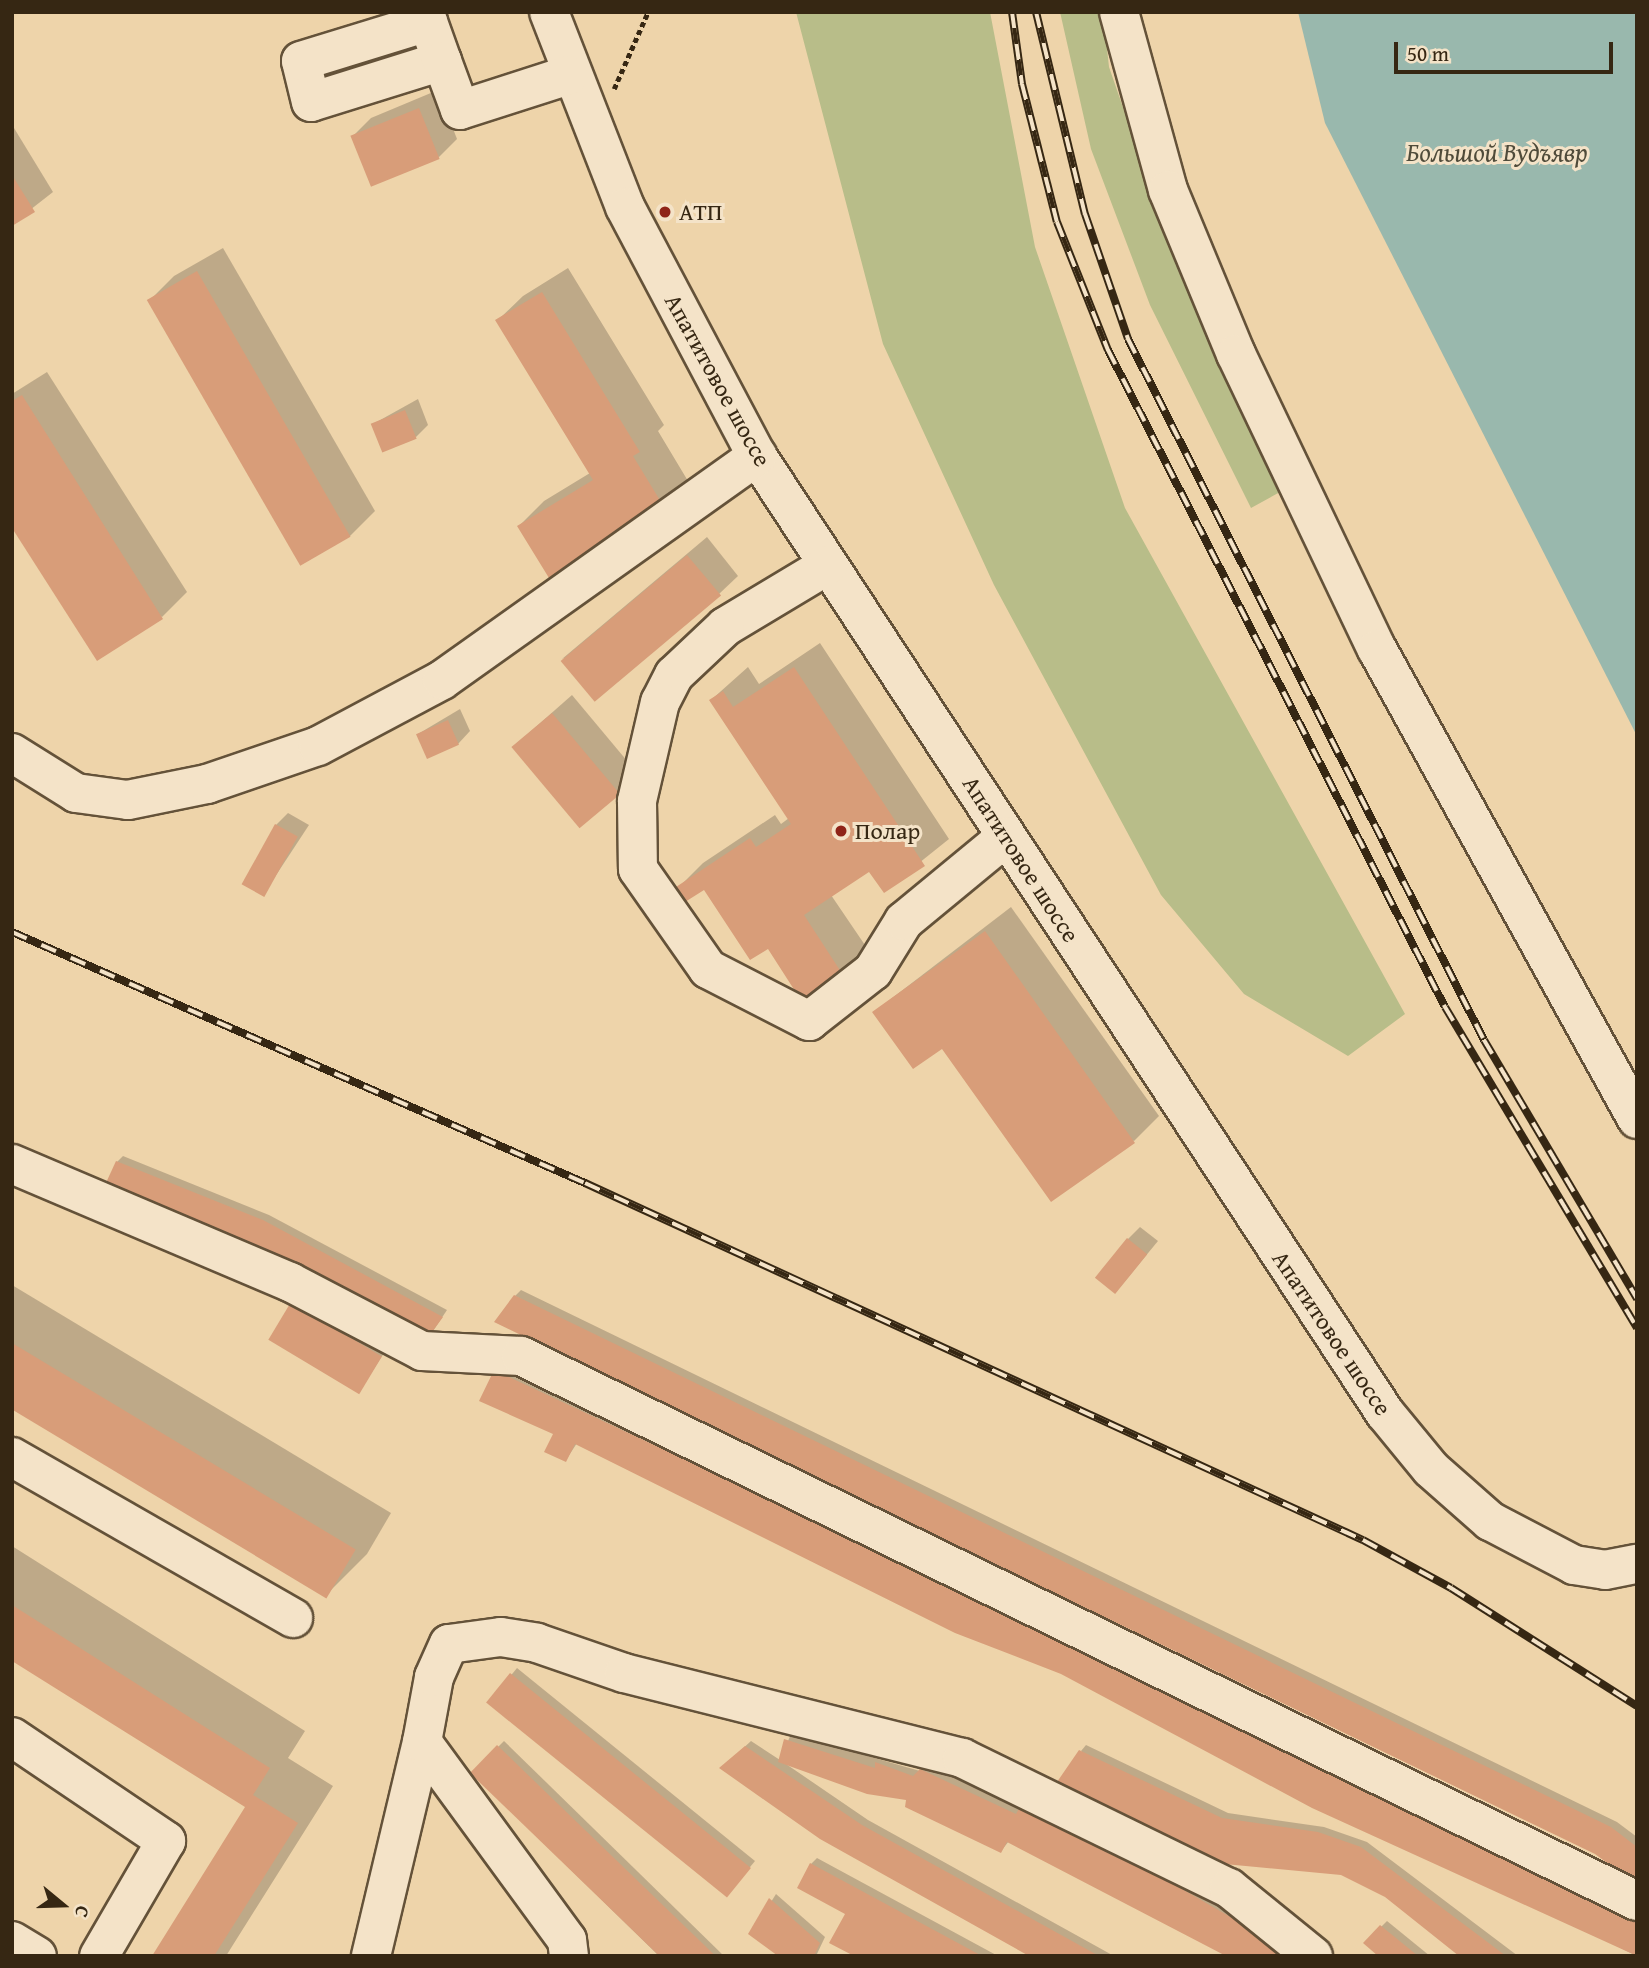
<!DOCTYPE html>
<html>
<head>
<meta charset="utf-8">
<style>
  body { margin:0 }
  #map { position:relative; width:1649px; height:1968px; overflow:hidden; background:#eed4aa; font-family:"Gentium Book Plus",serif }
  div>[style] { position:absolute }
  .green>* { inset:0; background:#b8bd89 }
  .water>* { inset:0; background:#99b8ad }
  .shadow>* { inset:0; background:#0003 }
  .building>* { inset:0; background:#d89d79; transform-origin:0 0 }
  .path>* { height:4.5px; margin-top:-2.25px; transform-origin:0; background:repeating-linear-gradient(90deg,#362713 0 5px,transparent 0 8.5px) }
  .roads { filter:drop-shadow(2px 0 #645239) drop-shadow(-2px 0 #645239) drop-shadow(0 2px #645239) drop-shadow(0 -2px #645239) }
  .minor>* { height:38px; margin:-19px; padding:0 19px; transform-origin:19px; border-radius:19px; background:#f4e3c8 }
  .rail>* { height:8px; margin-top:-4px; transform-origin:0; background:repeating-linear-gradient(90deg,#f4e3c8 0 16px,#362713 0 32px); box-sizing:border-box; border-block:2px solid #362713 }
  .dots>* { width:19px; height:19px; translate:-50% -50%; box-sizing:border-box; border:4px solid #f4e3c8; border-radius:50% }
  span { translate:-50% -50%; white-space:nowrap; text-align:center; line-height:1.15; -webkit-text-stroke:6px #f4e3c8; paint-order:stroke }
  .poi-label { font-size:24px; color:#362713 }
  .left { translate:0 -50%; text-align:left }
  .street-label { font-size:24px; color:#362713 }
  .water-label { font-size:26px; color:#4f4b3a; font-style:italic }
  .frame { position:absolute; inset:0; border:14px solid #362713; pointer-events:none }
  .north { position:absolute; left:28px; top:1870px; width:70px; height:70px; -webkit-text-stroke:5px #f4e3c8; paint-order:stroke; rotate:109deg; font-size:19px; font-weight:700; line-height:28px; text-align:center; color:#362713 }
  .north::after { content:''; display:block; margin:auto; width:24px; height:32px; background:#362713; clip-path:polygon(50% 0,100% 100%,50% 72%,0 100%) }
  .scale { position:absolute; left:1394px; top:42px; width:219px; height:32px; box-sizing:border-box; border:4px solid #362713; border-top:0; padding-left:9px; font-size:21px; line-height:24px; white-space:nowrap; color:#362713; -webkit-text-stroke:5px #f4e3c8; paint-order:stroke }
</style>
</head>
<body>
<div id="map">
  <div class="green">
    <div style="clip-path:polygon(796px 12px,990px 12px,1035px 247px,1125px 508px,1405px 1014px,1348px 1056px,1244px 994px,1161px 895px,994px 585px,883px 344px)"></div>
    <div style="clip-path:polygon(1060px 12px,1103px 12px,1109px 67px,1184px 283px,1280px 492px,1251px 508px,1150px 305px,1091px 149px)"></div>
  </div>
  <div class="water">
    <div style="clip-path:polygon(1298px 12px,1637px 12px,1637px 736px,1325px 123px)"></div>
  </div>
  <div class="shadow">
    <div style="clip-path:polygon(438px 90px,457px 139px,439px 157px,352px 137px,371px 118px)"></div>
    <div style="clip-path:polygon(14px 128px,53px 192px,12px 224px,12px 129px)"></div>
    <div style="clip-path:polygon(223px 248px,375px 511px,350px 536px,302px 564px,149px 301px,174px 276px)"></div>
    <div style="clip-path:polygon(568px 268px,664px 425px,658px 431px,688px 481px,663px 506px,519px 526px,544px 501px,590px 473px,497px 321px,523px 296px)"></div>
    <div style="clip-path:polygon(47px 372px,187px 592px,162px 617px,12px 525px,12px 394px)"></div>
    <div style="clip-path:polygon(418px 399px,428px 425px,416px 437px,373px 424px)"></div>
    <div style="clip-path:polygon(707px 537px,738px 576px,719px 594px,562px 659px)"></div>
    <div style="clip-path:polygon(820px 643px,949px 839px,884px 891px,870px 869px,831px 895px,869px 951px,844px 976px,768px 947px,704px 887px,678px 888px,703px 863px,775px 815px,781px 824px,789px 818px,711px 700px,748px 667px,759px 684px)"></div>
    <div style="clip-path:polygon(572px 695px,638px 774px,620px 792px,513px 747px)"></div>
    <div style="clip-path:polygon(460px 709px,470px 731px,458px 744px,418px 734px)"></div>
    <div style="clip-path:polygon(288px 813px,309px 825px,263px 895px,276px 825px)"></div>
    <div style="clip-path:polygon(1011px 907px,1159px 1116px,1134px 1141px,874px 1012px)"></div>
    <div style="clip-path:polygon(123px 1156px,269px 1215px,447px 1310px,433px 1331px,117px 1162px)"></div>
    <div style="clip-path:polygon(1140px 1227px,1158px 1241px,1116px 1292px,1128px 1239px)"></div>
    <div style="clip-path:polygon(12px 1285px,391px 1513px,367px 1554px,331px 1590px,12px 1398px)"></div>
    <div style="clip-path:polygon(521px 1290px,1617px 1822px,1637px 1837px,1637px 1883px,1596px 1852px,515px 1296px)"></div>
    <div style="clip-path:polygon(292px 1303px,386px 1350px,359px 1392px)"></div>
    <div style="clip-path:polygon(501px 1366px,1637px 1911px,1637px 1956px,1062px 1672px,577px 1443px,566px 1460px,555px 1433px,482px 1400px)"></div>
    <div style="clip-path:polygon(12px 1546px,305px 1731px,288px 1758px,333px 1786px,226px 1956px,154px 1956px,247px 1807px,12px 1659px)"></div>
    <div style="clip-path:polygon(517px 1668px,755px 1861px,732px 1889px,489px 1702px)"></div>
    <div style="clip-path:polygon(791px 1734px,920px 1771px,927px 1765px,1020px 1808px,1027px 1802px,1245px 1917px,1293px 1956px,1229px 1956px,1009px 1841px,1001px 1851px,908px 1799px,786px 1764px,868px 1820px,1114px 1956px,1032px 1956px,727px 1763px,751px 1741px,780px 1760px)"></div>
    <div style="clip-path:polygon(504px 1741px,724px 1956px,659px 1956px,472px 1773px)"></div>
    <div style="clip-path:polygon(1086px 1745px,1228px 1813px,1324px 1827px,1367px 1842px,1518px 1956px,1462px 1956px,1386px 1896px,1341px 1873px,1214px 1861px,1081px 1751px)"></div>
    <div style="clip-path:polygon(817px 1858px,998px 1956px,858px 1956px,847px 1913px,811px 1864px)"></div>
    <div style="clip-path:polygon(776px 1894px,825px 1937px,816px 1956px,782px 1956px,751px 1934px)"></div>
    <div style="clip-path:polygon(1387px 1921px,1430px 1956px,1380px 1956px,1365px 1943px)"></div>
  </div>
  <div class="building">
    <div style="left:419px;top:108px;width:55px;height:74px;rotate:68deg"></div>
    <div style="clip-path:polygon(12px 175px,35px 212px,12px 226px)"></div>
    <div style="left:197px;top:271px;width:307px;height:58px;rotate:60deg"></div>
    <div style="clip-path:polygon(542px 292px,640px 452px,633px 456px,664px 507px,549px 578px,517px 526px,593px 480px,495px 320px)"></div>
    <div style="clip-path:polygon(22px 395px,163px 619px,97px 661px,12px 528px,12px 401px)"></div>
    <div style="left:405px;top:410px;width:31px;height:37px;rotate:68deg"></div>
    <div style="left:687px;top:555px;width:53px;height:165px;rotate:50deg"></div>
    <div style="clip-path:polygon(794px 667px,925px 866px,884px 893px,869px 872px,804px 915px,845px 978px,804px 1005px,768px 949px,750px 960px,704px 890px,685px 902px,676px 887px,750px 838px,756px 847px,791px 824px,709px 700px,723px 691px,733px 707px)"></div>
    <div style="left:552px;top:713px;width:106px;height:53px;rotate:50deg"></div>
    <div style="left:448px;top:720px;width:27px;height:35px;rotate:66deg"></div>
    <div style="left:275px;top:824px;width:26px;height:69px;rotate:29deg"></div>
    <div style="clip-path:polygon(985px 931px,1135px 1143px,1051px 1202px,942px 1049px,913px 1069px,872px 1012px)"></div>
    <div style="clip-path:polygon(116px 1161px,263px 1220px,443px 1317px,427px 1339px,105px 1185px)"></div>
    <div style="left:1127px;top:1238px;width:26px;height:51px;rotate:39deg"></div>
    <div style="clip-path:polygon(514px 1295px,1611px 1827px,1637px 1847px,1637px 1885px,1595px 1854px,494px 1322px)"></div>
    <div style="left:291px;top:1302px;width:106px;height:44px;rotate:31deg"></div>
    <div style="left:12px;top:1343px;width:401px;height:57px;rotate:31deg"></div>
    <div style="clip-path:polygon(494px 1370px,1065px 1638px,1637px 1921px,1637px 1956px,1312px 1808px,1061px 1674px,955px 1633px,575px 1444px,566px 1462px,544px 1452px,553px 1434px,479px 1401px)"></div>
    <div style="clip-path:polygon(12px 1605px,270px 1768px,253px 1795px,298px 1823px,214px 1956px,152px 1956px,245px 1807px,12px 1661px)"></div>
    <div style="left:510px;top:1673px;width:310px;height:38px;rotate:39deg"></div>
    <div style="clip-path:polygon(784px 1739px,875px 1768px,875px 1762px,913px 1776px,920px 1769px,1016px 1814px,1020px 1807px,1137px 1863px,1239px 1922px,1282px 1956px,1226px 1956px,1007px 1842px,1001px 1853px,905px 1807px,906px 1800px,867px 1794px,778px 1762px)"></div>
    <div style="left:497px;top:1745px;width:302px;height:39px;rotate:44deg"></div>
    <div style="clip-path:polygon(745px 1746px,862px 1825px,1099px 1956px,1029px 1956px,820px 1839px,719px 1768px)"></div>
    <div style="clip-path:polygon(1079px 1750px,1222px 1818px,1318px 1832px,1361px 1847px,1506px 1956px,1459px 1956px,1385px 1897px,1341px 1875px,1214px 1863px,1057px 1782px)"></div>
    <div style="clip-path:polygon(810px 1863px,982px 1956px,854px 1956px,829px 1943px,845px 1914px,797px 1888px)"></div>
    <div style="clip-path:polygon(769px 1898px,820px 1943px,814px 1956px,778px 1956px,748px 1934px)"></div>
    <div style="clip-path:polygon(1380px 1925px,1418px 1956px,1378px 1956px,1363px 1943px)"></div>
  </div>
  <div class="path">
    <div style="left:614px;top:89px;width:84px;rotate:-66.2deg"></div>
  </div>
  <div class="roads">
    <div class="minor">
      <div style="left:549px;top:12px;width:209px;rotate:68.7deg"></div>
      <div style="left:625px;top:207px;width:282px;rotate:62.1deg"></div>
      <div style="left:757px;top:456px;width:1145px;rotate:56.73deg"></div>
      <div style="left:1385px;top:1413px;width:72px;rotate:50.6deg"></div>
      <div style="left:1431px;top:1469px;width:79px;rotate:41.4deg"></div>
      <div style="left:1490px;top:1521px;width:95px;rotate:27.6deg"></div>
      <div style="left:1574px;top:1565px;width:31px;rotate:9deg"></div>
      <div style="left:1605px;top:1570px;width:33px;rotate:-11deg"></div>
      <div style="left:1119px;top:12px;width:185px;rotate:74.6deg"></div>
      <div style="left:1168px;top:190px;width:178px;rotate:67.5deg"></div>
      <div style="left:1236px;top:354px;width:327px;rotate:64.5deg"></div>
      <div style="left:1377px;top:649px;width:537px;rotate:61.05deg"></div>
      <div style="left:442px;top:61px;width:137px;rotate:162.6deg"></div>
      <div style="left:311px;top:102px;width:42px;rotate:-103.7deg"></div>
      <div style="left:301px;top:61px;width:133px;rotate:-17.1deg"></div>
      <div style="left:428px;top:22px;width:41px;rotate:70.3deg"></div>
      <div style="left:442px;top:61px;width:52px;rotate:69.8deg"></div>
      <div style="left:460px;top:110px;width:114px;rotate:-17.8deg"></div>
      <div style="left:828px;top:565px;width:120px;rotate:149deg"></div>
      <div style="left:725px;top:627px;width:70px;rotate:136.7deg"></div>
      <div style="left:674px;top:675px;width:30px;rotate:117deg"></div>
      <div style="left:660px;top:702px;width:102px;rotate:103.1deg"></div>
      <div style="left:637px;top:801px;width:68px;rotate:89.2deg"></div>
      <div style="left:638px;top:869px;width:122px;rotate:55deg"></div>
      <div style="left:708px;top:969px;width:114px;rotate:27.2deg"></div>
      <div style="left:809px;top:1021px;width:81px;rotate:-38deg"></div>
      <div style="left:873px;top:971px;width:59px;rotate:-58.2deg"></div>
      <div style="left:904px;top:921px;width:132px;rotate:-39.5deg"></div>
      <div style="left:12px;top:753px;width:75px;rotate:32deg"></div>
      <div style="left:76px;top:793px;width:52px;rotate:7.7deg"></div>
      <div style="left:128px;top:800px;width:81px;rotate:-11.4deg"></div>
      <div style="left:207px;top:784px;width:117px;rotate:-18.9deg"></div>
      <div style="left:318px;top:746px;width:140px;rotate:-28deg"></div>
      <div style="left:442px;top:680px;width:387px;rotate:-35.4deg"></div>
      <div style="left:12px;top:1164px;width:302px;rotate:23deg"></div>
      <div style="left:290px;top:1282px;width:149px;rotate:27.6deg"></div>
      <div style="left:422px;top:1351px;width:99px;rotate:2.9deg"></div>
      <div style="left:521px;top:1356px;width:1242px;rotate:26.03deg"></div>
      <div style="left:12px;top:1457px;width:324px;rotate:29.8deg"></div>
      <div style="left:12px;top:1737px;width:186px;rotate:34deg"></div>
      <div style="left:166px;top:1841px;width:133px;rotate:120.2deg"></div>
      <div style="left:12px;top:1941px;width:29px;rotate:31deg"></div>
      <div style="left:371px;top:1956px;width:220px;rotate:-76.6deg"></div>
      <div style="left:569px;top:1956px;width:16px;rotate:-97deg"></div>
      <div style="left:567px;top:1940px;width:245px;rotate:-126.2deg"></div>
      <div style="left:422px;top:1742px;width:66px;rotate:-79.5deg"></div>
      <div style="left:434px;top:1677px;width:36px;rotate:-66deg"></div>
      <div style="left:449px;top:1644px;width:52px;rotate:-7.7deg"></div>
      <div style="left:501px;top:1637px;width:36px;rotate:9deg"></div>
      <div style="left:537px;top:1643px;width:92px;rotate:19deg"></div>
      <div style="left:624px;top:1673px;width:349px;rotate:14.1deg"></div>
      <div style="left:962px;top:1758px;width:297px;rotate:26deg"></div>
      <div style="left:1229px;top:1888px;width:108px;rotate:39deg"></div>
    </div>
  </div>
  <div class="rail">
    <div style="left:1012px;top:12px;width:73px;rotate:82.1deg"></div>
    <div style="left:1022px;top:84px;width:142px;rotate:75.8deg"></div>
    <div style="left:1057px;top:222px;width:138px;rotate:68.3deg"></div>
    <div style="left:1108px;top:350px;width:738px;rotate:62.85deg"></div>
    <div style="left:1445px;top:1007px;width:374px;rotate:59.1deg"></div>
    <div style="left:1036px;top:12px;width:208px;rotate:76.4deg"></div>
    <div style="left:1085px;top:214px;width:132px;rotate:71deg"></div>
    <div style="left:1128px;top:339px;width:786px;rotate:63.08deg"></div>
    <div style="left:1484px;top:1040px;width:301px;rotate:59.4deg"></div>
    <div style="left:12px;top:932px;width:626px;rotate:23.66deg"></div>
    <div style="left:585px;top:1183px;width:856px;rotate:24.65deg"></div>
    <div style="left:1363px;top:1540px;width:100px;rotate:28.6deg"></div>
    <div style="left:1451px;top:1588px;width:220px;rotate:32.4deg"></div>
  </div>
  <div class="dots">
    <div style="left:665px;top:212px;background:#8f2418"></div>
    <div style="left:841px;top:831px;background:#8f2418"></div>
  </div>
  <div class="poi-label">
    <span class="left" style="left:679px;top:212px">АТП</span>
    <span class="left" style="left:855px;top:831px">Полар</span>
  </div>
  <div class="street-label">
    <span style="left:718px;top:380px;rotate:61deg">Апатитовое шоссе</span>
    <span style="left:1021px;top:859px;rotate:57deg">Апатитовое шоссе</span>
    <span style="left:1332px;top:1333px;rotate:56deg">Апатитовое шоссе</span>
  </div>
  <div class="water-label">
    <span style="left:1497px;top:152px">Большой Вудъявр</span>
  </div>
  <div class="frame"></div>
  <div class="north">С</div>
  <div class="scale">50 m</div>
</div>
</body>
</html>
